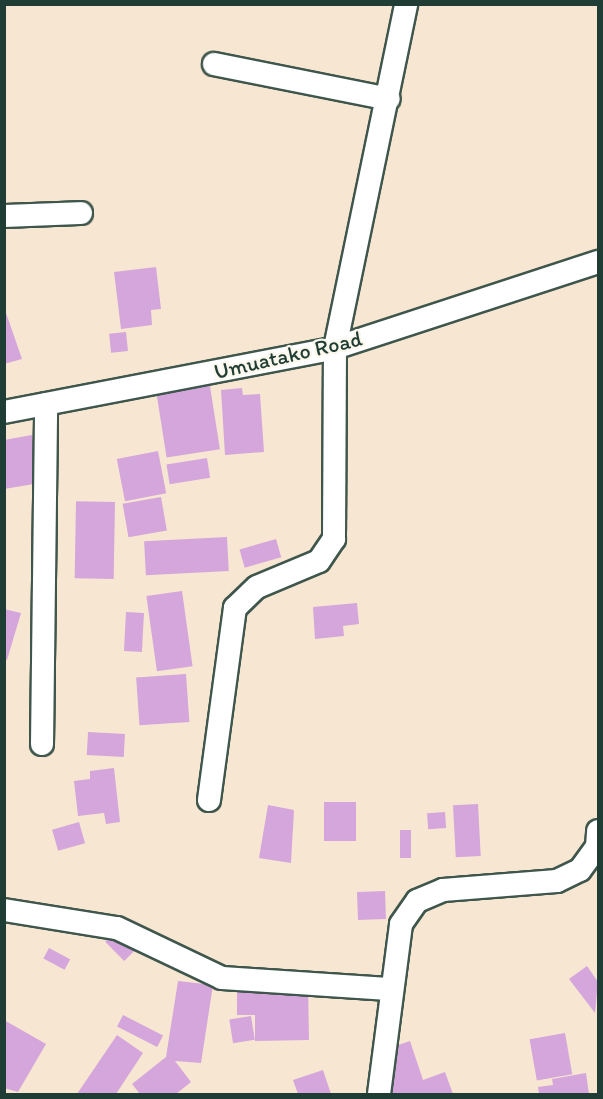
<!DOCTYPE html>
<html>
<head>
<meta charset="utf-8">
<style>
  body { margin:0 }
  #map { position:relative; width:603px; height:1099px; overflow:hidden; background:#f7e7d2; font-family:Itim,sans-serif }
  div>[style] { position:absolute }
  .building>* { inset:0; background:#d4a6dc; transform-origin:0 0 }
  .roads { filter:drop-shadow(2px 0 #3f564c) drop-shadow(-2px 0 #3f564c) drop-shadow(0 2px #3f564c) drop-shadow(0 -2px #3f564c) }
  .street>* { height:22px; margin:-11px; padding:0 11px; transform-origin:11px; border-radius:11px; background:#fff }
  span { translate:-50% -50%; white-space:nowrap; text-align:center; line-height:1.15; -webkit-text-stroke:4.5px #fbf7ec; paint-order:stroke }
  .street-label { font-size:22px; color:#1f3d34 }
  .frame { position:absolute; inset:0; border:6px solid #1f3d34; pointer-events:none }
</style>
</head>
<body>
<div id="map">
  <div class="building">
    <div style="clip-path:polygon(156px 267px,161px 309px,151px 310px,152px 325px,121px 329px,114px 272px)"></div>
    <div style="clip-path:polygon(4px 307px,22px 359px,4px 364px)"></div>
    <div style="left:126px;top:332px;width:19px;height:17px;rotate:84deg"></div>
    <div style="left:209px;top:380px;width:70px;height:54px;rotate:81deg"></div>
    <div style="clip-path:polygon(242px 388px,243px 395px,260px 394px,264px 452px,225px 455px,221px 390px)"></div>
    <div style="clip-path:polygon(32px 435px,40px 483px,4px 489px,4px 440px)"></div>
    <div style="left:158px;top:451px;width:43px;height:42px;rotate:79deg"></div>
    <div style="left:207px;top:458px;width:20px;height:41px;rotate:81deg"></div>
    <div style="left:161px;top:497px;width:34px;height:39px;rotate:80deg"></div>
    <div style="left:115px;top:502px;width:77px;height:39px;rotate:91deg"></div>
    <div style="left:227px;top:537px;width:34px;height:83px;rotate:87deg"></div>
    <div style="left:276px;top:539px;width:19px;height:38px;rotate:74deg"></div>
    <div style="left:182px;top:591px;width:76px;height:36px;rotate:82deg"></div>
    <div style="clip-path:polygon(357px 603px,359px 624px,343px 626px,344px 636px,315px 639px,313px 607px)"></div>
    <div style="clip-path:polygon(4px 609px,21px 613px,7px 660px,4px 659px)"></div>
    <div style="left:126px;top:612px;width:18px;height:39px;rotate:3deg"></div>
    <div style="left:186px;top:674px;width:48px;height:50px;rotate:86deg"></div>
    <div style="left:88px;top:732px;width:37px;height:23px;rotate:3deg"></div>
    <div style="clip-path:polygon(114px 768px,120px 822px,106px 824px,104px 813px,78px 816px,74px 781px,90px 779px,90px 771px)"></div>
    <div style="left:356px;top:802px;width:39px;height:32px;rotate:90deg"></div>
    <div style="left:478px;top:804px;width:52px;height:25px;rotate:87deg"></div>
    <div style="clip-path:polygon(268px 805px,294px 810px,291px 863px,259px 858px)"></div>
    <div style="left:445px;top:812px;width:16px;height:18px;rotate:86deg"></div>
    <div style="left:79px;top:822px;width:22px;height:28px;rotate:74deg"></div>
    <div style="left:400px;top:830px;width:11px;height:28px"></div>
    <div style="left:385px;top:891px;width:28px;height:28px;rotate:88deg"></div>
    <div style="left:120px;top:927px;width:27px;height:21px;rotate:45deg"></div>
    <div style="left:49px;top:948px;width:24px;height:12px;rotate:28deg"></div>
    <div style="clip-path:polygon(587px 966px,598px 982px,595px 1013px,569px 979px)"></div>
    <div style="clip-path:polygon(178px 981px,213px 985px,201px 1063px,175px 1061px,191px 1082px,176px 1094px,140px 1094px,132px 1084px,166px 1057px)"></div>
    <div style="clip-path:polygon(308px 982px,309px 1040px,255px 1041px,255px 1015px,237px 1015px,237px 983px)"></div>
    <div style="left:123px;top:1015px;width:45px;height:13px;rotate:27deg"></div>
    <div style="left:251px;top:1016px;width:24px;height:22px;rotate:81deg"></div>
    <div style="clip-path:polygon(4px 1020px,46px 1044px,18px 1092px,4px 1088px)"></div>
    <div style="left:565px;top:1033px;width:42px;height:36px;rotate:80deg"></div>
    <div style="clip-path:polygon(117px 1035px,143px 1053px,116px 1094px,77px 1094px)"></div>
    <div style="clip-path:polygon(410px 1041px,423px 1080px,445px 1072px,453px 1094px,393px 1094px,378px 1052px)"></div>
    <div style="clip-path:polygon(323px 1070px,331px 1094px,298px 1094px,293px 1080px)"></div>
    <div style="clip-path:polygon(586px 1073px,589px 1094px,539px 1094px,538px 1087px,553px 1085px,552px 1079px)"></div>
  </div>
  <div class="roads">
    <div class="street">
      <div style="left:214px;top:64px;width:178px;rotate:11.3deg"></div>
      <div style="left:4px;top:216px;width:77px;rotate:-2.2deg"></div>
      <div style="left:4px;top:412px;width:337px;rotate:-10.9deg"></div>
      <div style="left:335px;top:348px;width:277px;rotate:-18.1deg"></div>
      <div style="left:42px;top:744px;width:340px;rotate:-89.3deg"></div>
      <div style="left:209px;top:800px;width:194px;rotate:-82.3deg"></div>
      <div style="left:235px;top:608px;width:30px;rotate:-44deg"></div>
      <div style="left:257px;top:587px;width:67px;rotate:-22.8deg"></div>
      <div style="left:319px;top:561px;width:27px;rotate:-56deg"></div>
      <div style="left:334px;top:539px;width:191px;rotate:-89.7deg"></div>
      <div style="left:335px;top:348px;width:351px;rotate:-78.3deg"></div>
      <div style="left:4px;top:910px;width:114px;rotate:9.1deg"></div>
      <div style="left:117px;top:928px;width:116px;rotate:25.5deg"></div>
      <div style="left:222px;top:978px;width:167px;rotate:3.8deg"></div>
      <div style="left:379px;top:1094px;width:171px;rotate:-82.6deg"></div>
      <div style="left:401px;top:924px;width:28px;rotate:-55deg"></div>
      <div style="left:417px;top:901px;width:28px;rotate:-23deg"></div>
      <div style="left:443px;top:890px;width:114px;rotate:-4.5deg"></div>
      <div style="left:557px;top:881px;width:25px;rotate:-26deg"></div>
      <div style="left:580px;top:870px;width:29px;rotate:-54deg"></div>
      <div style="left:597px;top:847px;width:16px;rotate:-86deg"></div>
    </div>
  </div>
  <div class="street-label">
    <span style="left:288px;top:355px;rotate:-13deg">Umuatako Road</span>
  </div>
  <div class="frame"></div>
</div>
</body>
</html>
